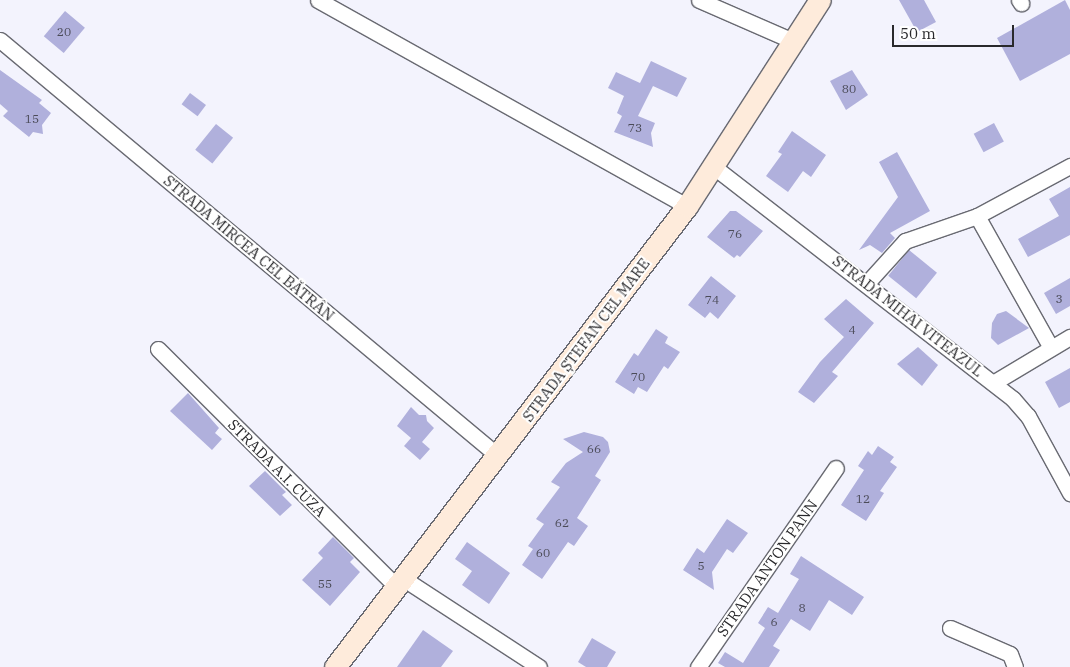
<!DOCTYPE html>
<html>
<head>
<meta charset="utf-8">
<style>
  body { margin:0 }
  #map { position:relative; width:1070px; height:667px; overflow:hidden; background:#f3f3fd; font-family:"IBM Plex Serif",serif }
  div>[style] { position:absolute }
  .building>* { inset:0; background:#b0b0dc; transform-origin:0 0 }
  .roads { filter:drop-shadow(1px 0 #696a72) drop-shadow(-1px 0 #696a72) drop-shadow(0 1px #696a72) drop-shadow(0 -1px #696a72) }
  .street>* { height:15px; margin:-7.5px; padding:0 7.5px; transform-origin:7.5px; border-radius:7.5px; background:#fff }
  .secondary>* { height:21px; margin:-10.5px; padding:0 10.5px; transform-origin:10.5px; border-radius:10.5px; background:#feebdb }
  span { translate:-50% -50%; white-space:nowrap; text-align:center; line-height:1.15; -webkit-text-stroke:4px #fff; paint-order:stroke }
  .number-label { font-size:12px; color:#4b4b58 }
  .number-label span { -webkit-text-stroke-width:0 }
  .street-label { font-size:15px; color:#29292c }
  .scale { position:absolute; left:892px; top:25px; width:122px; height:22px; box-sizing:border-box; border:2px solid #29292c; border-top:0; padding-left:6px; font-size:15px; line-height:18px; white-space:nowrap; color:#29292c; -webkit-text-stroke:4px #fff; paint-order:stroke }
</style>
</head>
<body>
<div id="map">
  <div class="building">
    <div style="clip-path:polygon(899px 0,924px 0,936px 22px,917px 32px)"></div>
    <div style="clip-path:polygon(1065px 0,1070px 10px,1070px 54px,1020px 81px,997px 38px)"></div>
    <div style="left:65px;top:11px;width:26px;height:33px;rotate:40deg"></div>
    <div style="clip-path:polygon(651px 61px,687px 78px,677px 97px,653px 86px,638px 116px,655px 123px,651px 133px,653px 147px,614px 132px,622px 116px,617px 113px,624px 96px,608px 88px,616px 72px,640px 83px)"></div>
    <div style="clip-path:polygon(0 70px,42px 100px,39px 103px,51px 113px,42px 125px,43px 134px,33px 132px,29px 137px,3px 116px,8px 111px,0 104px)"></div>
    <div style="clip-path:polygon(852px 70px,868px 95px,846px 110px,830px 81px)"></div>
    <div style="left:190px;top:93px;width:20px;height:14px;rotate:37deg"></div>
    <div style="left:994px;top:123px;width:21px;height:23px;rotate:62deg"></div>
    <div style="left:216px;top:124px;width:22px;height:33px;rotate:39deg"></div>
    <div style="clip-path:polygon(792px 131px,826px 155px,811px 177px,803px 171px,788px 192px,766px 176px,782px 154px,778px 152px)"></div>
    <div style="clip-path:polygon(897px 152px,930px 211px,890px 233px,895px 238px,882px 253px,870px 245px,859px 250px,898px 197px,879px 162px)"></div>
    <div style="clip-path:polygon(1070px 187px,1070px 235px,1028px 257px,1018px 239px,1059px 216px,1049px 199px)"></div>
    <div style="clip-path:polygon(730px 211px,736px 211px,763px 231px,740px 257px,737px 255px,734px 258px,707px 237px)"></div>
    <div style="left:909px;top:250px;width:36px;height:33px;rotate:39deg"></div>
    <div style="clip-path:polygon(711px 276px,736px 296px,718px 319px,710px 312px,705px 318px,688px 305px)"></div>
    <div style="clip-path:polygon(1070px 278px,1070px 306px,1056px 314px,1044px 293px)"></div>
    <div style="clip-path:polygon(846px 299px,874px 323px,832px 372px,838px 376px,814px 403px,798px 392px,820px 362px,844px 337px,824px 319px)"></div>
    <div style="clip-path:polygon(1006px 311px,1029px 328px,998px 345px,991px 338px,992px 323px,997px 314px)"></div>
    <div style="clip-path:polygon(656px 329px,668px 337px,665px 343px,680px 352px,668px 369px,664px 366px,647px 392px,638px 387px,634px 394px,615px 382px,634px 353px,638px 356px)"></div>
    <div style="clip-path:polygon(918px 347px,938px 365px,922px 386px,897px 364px)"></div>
    <div style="clip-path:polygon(1070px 368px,1070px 402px,1059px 408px,1045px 382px)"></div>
    <div style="clip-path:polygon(188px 393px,219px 428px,215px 433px,222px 439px,212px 450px,170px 411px)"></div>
    <div style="clip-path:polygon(411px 407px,419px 415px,426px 415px,427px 421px,434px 428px,422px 442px,430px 449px,420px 460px,404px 446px,411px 438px,397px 426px)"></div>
    <div style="clip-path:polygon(584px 432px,603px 437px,608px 442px,610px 452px,595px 476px,601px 480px,577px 518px,588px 526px,574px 546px,568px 542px,542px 579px,522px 565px,533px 549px,528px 546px,544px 524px,536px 519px,560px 487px,551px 482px,566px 463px,583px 452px,563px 439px)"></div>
    <div style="clip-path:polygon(878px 446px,894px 457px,890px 462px,897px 467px,880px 491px,884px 493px,866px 521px,841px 505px,864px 470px,858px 466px,868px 451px,872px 455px)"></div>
    <div style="clip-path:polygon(265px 471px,286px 492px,282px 495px,292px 505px,280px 516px,249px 486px)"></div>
    <div style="clip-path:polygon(727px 519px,748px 533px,733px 553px,727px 549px,712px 572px,714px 590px,683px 570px,697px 548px,704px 553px)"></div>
    <div style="clip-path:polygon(333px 537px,354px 558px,350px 562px,360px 572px,330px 606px,302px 580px,323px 558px,318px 553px)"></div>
    <div style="clip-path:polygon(467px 542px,510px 573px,489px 604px,462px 585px,472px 571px,455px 559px)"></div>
    <div style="clip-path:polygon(801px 556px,864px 597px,852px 615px,829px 600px,810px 631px,791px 619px,773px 646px,780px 650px,769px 667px,725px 667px,718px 663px,725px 652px,743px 663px,765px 628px,758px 623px,768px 607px,778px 613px,799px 579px,790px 574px)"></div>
    <div style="clip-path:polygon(423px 630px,453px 651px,441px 667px,397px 667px)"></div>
    <div style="clip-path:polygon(592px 638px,616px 652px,607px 667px,586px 667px,578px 662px)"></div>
  </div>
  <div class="roads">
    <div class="street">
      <div style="left:318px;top:0;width:423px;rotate:29.2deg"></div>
      <div style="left:699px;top:0;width:103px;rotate:23.6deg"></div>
      <div style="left:1019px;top:0;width:4px;rotate:56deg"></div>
      <div style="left:0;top:40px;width:649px;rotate:39.87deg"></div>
      <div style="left:714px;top:167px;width:378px;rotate:37.8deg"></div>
      <div style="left:1013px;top:399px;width:23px;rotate:49deg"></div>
      <div style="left:1028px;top:416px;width:88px;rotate:61.4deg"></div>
      <div style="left:977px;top:216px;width:151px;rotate:60.7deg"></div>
      <div style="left:867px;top:283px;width:57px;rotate:-47.9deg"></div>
      <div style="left:905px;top:241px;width:76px;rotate:-19.1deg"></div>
      <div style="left:977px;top:216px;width:106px;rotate:-28.3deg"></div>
      <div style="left:158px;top:349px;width:337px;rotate:44.9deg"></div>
      <div style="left:993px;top:383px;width:90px;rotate:-30.9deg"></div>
      <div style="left:404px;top:579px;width:161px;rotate:33.1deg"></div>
      <div style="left:950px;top:628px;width:65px;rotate:23.4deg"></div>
      <div style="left:1010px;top:654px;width:14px;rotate:69deg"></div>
      <div style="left:698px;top:667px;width:242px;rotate:-55.3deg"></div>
    </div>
    <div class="secondary">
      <div style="left:335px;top:667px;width:580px;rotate:-52.64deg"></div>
      <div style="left:687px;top:206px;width:245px;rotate:-57.2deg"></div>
    </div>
  </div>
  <div class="number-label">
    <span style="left:64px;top:32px">20</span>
    <span style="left:849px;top:89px">80</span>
    <span style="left:32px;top:119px">15</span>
    <span style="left:635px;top:128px">73</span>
    <span style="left:735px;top:234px">76</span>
    <span style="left:1059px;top:299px">3</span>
    <span style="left:712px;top:300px">74</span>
    <span style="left:852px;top:330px">4</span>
    <span style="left:638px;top:377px">70</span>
    <span style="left:594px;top:449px">66</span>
    <span style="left:863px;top:499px">12</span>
    <span style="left:562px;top:523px">62</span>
    <span style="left:543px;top:553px">60</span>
    <span style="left:701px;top:566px">5</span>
    <span style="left:325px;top:584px">55</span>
    <span style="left:802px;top:608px">8</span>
    <span style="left:774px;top:622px">6</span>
  </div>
  <div class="street-label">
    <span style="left:249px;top:248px;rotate:40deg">STRADA MIRCEA CEL BĂTRÂN</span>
    <span style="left:908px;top:316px;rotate:38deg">STRADA MIHAI VITEAZUL</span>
    <span style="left:586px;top:340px;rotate:-53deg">STRADA ȘTEFAN CEL MARE</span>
    <span style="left:277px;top:468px;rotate:45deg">STRADA A.I. CUZA</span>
    <span style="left:767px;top:568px;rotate:-55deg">STRADA ANTON PANN</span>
  </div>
  <div class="scale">50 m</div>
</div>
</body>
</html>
